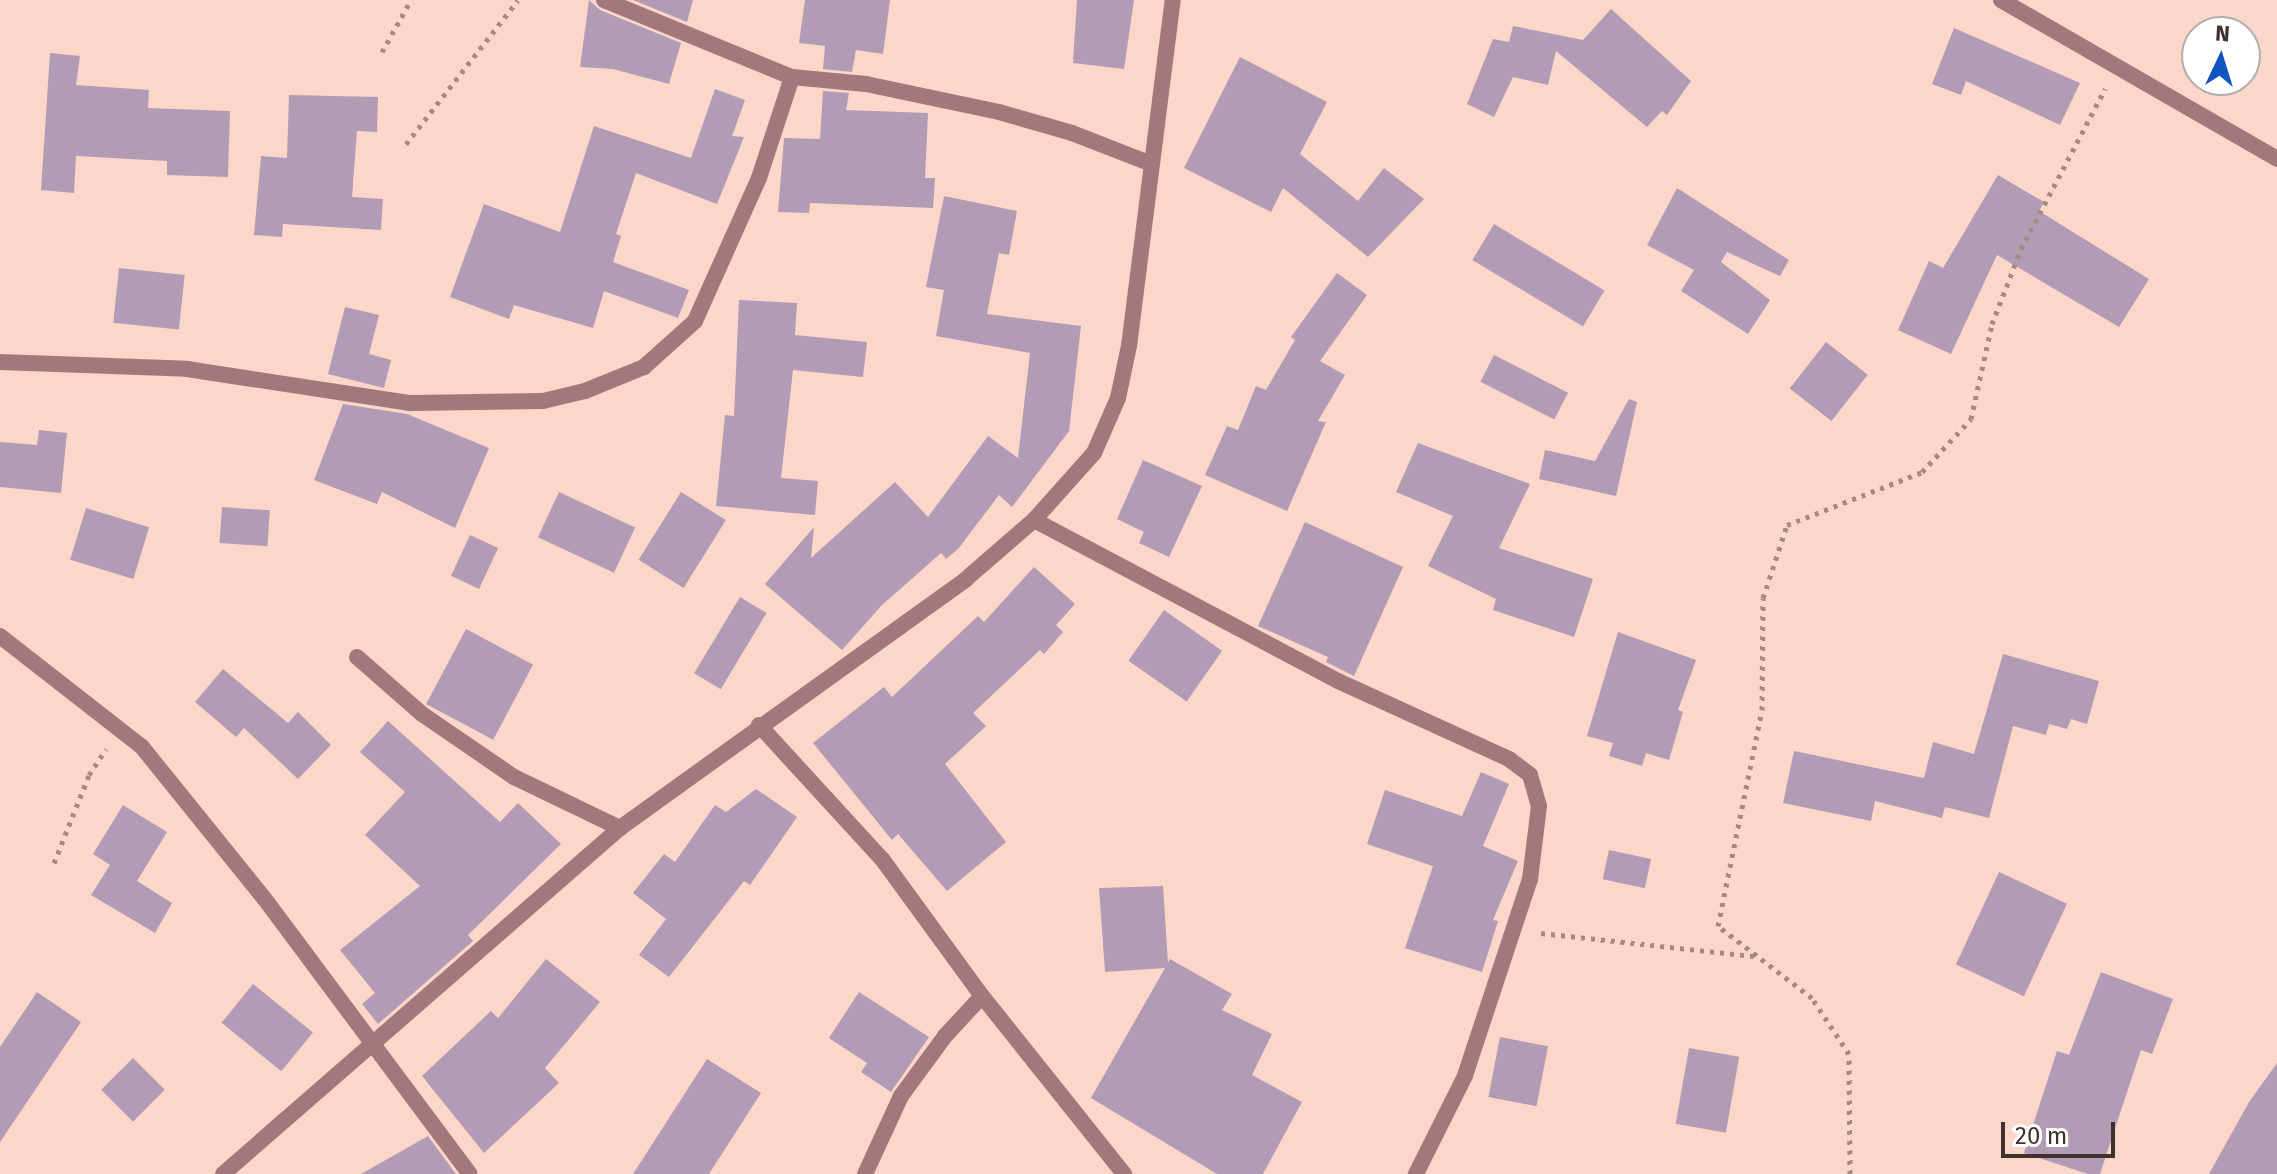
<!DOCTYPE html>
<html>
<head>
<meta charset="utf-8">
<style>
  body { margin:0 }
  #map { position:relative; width:2277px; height:1174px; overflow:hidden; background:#fcd6c8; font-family:"Fira Sans",sans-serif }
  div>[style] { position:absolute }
  .building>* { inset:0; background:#b29bb5; transform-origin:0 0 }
  .path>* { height:5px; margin-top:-2.5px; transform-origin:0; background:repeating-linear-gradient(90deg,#a58a80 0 4px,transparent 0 10px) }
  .minor>* { height:16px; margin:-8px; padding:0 8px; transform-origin:8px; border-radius:8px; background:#a3787d }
  .tertiary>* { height:16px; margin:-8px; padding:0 8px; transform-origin:8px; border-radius:8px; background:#a3787d }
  span { translate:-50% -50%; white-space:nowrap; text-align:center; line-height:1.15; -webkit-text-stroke:6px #fff; paint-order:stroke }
  .north { position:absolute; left:2181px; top:16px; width:80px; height:80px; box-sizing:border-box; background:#fff; border:2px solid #b2adab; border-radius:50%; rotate:4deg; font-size:22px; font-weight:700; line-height:32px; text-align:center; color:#3f312c }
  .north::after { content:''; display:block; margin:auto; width:28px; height:36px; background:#1155c0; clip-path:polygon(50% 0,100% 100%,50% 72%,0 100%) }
  .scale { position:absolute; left:2001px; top:1122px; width:114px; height:36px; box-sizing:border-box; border:4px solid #3f312c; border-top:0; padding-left:10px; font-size:24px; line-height:28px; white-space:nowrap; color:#3f312c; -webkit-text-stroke:6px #fff; paint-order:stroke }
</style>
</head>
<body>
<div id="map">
  <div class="building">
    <div style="clip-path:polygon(589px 0,600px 10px,681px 43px,669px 84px,613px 69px,580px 67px)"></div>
    <div style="clip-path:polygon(633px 0,693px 0,687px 22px)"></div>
    <div style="clip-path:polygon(805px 0,890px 0,883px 54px,856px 50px,852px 72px,823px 69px,825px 46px,799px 43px)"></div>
    <div style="clip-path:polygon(1077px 0,1134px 0,1124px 69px,1073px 63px)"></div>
    <div style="clip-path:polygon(1611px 9px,1691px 81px,1667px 115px,1662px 111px,1647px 127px,1556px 51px,1548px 85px,1513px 77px,1494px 117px,1467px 104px,1493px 39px,1509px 42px,1513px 26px,1583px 40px)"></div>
    <div style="clip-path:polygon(1954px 28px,2080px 83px,2060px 125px,1966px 81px,1961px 95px,1932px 84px)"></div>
    <div style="clip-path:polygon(50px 53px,80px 56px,76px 85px,149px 90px,148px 108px,230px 111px,228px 177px,167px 175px,167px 161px,76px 156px,74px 193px,41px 190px)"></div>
    <div style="clip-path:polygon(1240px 57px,1327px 102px,1300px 154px,1358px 201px,1384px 168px,1424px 199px,1368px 257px,1283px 188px,1271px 212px,1184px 168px)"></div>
    <div style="clip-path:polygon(715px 89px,745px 100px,732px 136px,744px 137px,717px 204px,636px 173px,616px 234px,621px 236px,613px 262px,689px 290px,678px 318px,604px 291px,593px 328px,514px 305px,509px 319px,450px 297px,484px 204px,560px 232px,594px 126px,691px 158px)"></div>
    <div style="clip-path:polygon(823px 91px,849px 93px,846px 110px,928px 113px,925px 178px,935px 178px,933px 208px,810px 203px,809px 213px,778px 212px,784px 138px,820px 139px)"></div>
    <div style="clip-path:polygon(289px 95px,378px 97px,377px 132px,357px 131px,352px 197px,383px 199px,381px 230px,283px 224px,282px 237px,254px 235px,261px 156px,287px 158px)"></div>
    <div style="clip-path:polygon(1998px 175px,2044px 202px,2039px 211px,2149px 279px,2119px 327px,1997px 255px,1951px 354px,1898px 330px,1929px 261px,1943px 268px)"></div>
    <div style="clip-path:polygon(1677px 188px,1789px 260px,1780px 276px,1727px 252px,1721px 262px,1770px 300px,1748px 334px,1681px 291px,1694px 270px,1647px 245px)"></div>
    <div style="clip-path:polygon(944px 196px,1017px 211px,1009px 255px,999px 253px,987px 314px,1081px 326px,1069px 431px,1012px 507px,999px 495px,958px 549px,946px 559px,941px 553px,881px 606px,842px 650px,765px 584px,814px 527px,811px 558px,895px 482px,928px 517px,988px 436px,1018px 458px,1030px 353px,936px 336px,944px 290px,926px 287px)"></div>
    <div style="left:1494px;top:224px;width:129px;height:42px;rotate:31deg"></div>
    <div style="left:119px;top:268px;width:66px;height:55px;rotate:6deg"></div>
    <div style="clip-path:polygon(1337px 273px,1367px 295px,1320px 361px,1345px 375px,1318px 421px,1326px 422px,1287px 511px,1205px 475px,1227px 426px,1238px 430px,1256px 386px,1266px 390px,1295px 340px,1291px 337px)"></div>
    <div style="clip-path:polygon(739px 300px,797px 303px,795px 335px,867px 342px,863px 377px,793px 370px,781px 478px,818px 481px,815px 515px,716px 506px,725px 415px,734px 416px)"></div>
    <div style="clip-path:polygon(345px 307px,379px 315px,369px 354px,391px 360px,384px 388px,328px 374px)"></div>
    <div style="left:1826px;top:342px;width:53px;height:59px;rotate:38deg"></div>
    <div style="left:1494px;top:355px;width:83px;height:30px;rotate:27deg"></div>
    <div style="clip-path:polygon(1629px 399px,1637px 402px,1616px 496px,1539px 479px,1545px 450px,1595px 461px)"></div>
    <div style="clip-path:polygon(343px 404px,407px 414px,489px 448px,455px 528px,382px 492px,377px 504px,314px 480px)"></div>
    <div style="clip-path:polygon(39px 430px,67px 433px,61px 493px,0 487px,0 442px,37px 445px)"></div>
    <div style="clip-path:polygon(1418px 443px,1530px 484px,1499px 548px,1593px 579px,1574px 637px,1493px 610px,1496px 599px,1428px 566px,1453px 516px,1396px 492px)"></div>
    <div style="clip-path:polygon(1143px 460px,1202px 486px,1169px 557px,1139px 543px,1144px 532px,1117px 519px)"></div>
    <div style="left:559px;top:492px;width:84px;height:50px;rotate:25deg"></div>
    <div style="left:681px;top:492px;width:53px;height:80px;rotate:32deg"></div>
    <div style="left:222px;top:507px;width:48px;height:36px;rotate:4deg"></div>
    <div style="left:86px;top:508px;width:66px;height:54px;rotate:17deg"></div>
    <div style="clip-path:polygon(1305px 522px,1403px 567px,1354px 676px,1326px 662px,1328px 657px,1258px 626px)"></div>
    <div style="left:470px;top:535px;width:31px;height:45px;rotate:25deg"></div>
    <div style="clip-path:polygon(1034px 567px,1075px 604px,1056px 625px,1063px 632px,1044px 654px,1040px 650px,973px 713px,986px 726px,945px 764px,1006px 842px,947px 891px,898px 834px,892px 840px,813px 743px,884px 687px,892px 697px,978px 616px,984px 622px)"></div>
    <div style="left:740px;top:597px;width:31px;height:89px;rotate:31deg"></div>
    <div style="left:1164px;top:610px;width:71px;height:62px;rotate:35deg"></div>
    <div style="left:466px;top:629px;width:76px;height:85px;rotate:28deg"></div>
    <div style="clip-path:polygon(1618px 632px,1696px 660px,1678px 710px,1683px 712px,1669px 760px,1646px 753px,1642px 766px,1609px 756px,1613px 743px,1587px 736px)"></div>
    <div style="clip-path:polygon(2003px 654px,2099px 681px,2087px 724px,2071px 719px,2067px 729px,2049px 724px,2046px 735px,2013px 726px,1989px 818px,1945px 807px,1942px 818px,1875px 801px,1871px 821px,1783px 803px,1794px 751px,1924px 778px,1933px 742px,1974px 754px)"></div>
    <div style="clip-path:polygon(223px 669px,288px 723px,298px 712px,331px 745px,298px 779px,244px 728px,236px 737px,195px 702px)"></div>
    <div style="clip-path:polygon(388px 721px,500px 822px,518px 803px,561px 844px,468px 935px,473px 941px,378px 1024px,362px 1004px,375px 993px,340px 950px,420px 886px,365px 835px,405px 792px,360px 752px)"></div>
    <div style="clip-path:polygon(1481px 772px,1509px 784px,1483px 846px,1518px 861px,1493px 920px,1498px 921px,1482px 972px,1405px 948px,1433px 866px,1367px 844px,1385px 790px,1462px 816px)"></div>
    <div style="clip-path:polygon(756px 789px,797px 817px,750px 885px,744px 881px,669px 977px,639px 955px,666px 919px,633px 893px,664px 854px,675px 862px,715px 805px,726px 812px)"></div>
    <div style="clip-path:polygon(123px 805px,167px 832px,137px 881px,172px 903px,155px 933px,91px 895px,110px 865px,93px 854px)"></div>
    <div style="left:1609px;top:850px;width:43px;height:30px;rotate:12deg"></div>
    <div style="left:1999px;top:872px;width:75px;height:102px;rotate:25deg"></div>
    <div style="clip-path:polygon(1163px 886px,1168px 963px,1170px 959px,1232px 994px,1222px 1010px,1272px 1034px,1252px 1075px,1302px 1102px,1263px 1174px,1217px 1174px,1091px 1098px,1165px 968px,1105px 972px,1099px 888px)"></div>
    <div style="clip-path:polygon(546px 959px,600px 1002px,545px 1068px,559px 1083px,484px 1153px,422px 1076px,491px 1011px,498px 1018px)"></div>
    <div style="clip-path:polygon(2101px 972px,2173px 999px,2152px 1054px,2141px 1050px,2100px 1174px,2088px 1174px,2024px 1153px,2057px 1051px,2069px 1055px)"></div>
    <div style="left:253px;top:984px;width:77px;height:50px;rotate:39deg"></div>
    <div style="clip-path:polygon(37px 992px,81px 1022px,0 1142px,0 1047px)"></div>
    <div style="clip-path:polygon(859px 992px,929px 1037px,891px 1092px,861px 1072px,867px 1063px,829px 1038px)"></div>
    <div style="left:1500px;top:1037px;width:49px;height:61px;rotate:11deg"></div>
    <div style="left:1689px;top:1048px;width:51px;height:77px;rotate:10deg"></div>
    <div style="left:133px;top:1058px;width:45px;height:45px;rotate:45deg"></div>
    <div style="clip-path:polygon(707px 1059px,761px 1093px,709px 1174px,633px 1174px)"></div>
    <div style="clip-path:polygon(2277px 1063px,2277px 1174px,2209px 1174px,2249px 1102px)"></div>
    <div style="clip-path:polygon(428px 1136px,456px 1174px,361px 1174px)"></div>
  </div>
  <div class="path">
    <div style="left:382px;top:52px;width:60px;rotate:-60.9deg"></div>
    <div style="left:406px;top:144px;width:182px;rotate:-52.1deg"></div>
    <div style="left:54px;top:863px;width:95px;rotate:-68.3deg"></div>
    <div style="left:89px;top:775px;width:31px;rotate:-57deg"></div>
    <div style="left:1541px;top:933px;width:214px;rotate:6.2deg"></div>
    <div style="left:1850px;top:1174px;width:120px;rotate:-90.5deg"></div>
    <div style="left:1849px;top:1054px;width:67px;rotate:-123.5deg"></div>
    <div style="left:1812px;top:998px;width:118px;rotate:-142.5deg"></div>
    <div style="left:1718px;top:926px;width:220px;rotate:-78.5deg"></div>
    <div style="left:1762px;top:710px;width:112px;rotate:-89.5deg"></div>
    <div style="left:1763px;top:598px;width:77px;rotate:-71.8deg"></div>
    <div style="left:1787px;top:525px;width:145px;rotate:-21.4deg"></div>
    <div style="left:1922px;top:472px;width:72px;rotate:-47.2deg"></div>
    <div style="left:1971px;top:419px;width:97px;rotate:-77.5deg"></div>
    <div style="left:1992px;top:324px;width:80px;rotate:-68.9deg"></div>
    <div style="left:2021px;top:249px;width:181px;rotate:-62.3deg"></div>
  </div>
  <div class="minor">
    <div style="left:604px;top:0;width:203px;rotate:22.3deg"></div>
    <div style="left:792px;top:77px;width:74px;rotate:5.4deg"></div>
    <div style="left:866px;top:84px;width:136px;rotate:11.9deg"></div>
    <div style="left:999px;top:112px;width:76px;rotate:16deg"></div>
    <div style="left:1072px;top:133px;width:83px;rotate:21.3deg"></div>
    <div style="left:0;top:362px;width:187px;rotate:2.1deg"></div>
    <div style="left:187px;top:369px;width:226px;rotate:8.7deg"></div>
    <div style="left:410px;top:403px;width:133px;rotate:-0.9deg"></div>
    <div style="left:543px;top:401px;width:43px;rotate:-13.4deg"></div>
    <div style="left:585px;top:391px;width:64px;rotate:-22.1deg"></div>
    <div style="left:644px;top:367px;width:69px;rotate:-42deg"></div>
    <div style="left:695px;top:321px;width:157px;rotate:-65.9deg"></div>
    <div style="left:759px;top:178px;width:106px;rotate:-71.9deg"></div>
    <div style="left:1034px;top:520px;width:344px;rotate:27.9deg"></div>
    <div style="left:1338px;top:681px;width:188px;rotate:24.5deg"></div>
    <div style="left:1509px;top:759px;width:26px;rotate:37deg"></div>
    <div style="left:1530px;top:775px;width:32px;rotate:74deg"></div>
    <div style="left:1539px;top:806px;width:74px;rotate:97deg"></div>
    <div style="left:1530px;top:879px;width:207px;rotate:108.3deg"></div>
    <div style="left:1465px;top:1076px;width:110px;rotate:116.6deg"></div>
    <div style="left:0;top:636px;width:180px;rotate:38deg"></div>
    <div style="left:142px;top:747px;width:194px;rotate:51.1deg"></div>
    <div style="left:264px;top:898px;width:344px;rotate:53.3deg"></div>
    <div style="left:357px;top:657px;width:86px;rotate:41.2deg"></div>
    <div style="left:422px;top:714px;width:112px;rotate:34.4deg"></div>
    <div style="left:514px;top:777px;width:118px;rotate:25.7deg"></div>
    <div style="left:759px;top:725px;width:182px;rotate:47.5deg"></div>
    <div style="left:882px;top:859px;width:170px;rotate:53.9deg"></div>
    <div style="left:982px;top:996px;width:228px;rotate:51.4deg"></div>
    <div style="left:223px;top:1174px;width:527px;rotate:-41.07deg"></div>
    <div style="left:620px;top:828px;width:426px;rotate:-35.7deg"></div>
    <div style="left:966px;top:579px;width:90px;rotate:-40.9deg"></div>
    <div style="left:1034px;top:520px;width:90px;rotate:-48.2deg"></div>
    <div style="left:1094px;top:453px;width:60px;rotate:-66.4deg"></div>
    <div style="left:1118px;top:398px;width:53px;rotate:-78.1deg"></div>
    <div style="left:1129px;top:346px;width:349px;rotate:-82.8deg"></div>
    <div style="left:865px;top:1174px;width:86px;rotate:-65.2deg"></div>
    <div style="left:901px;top:1096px;width:74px;rotate:-53.7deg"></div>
    <div style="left:945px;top:1036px;width:54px;rotate:-47.2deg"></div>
  </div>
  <div class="tertiary">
    <div style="left:2001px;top:0;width:319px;rotate:29.9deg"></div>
  </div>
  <div class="north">N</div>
  <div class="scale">20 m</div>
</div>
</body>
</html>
